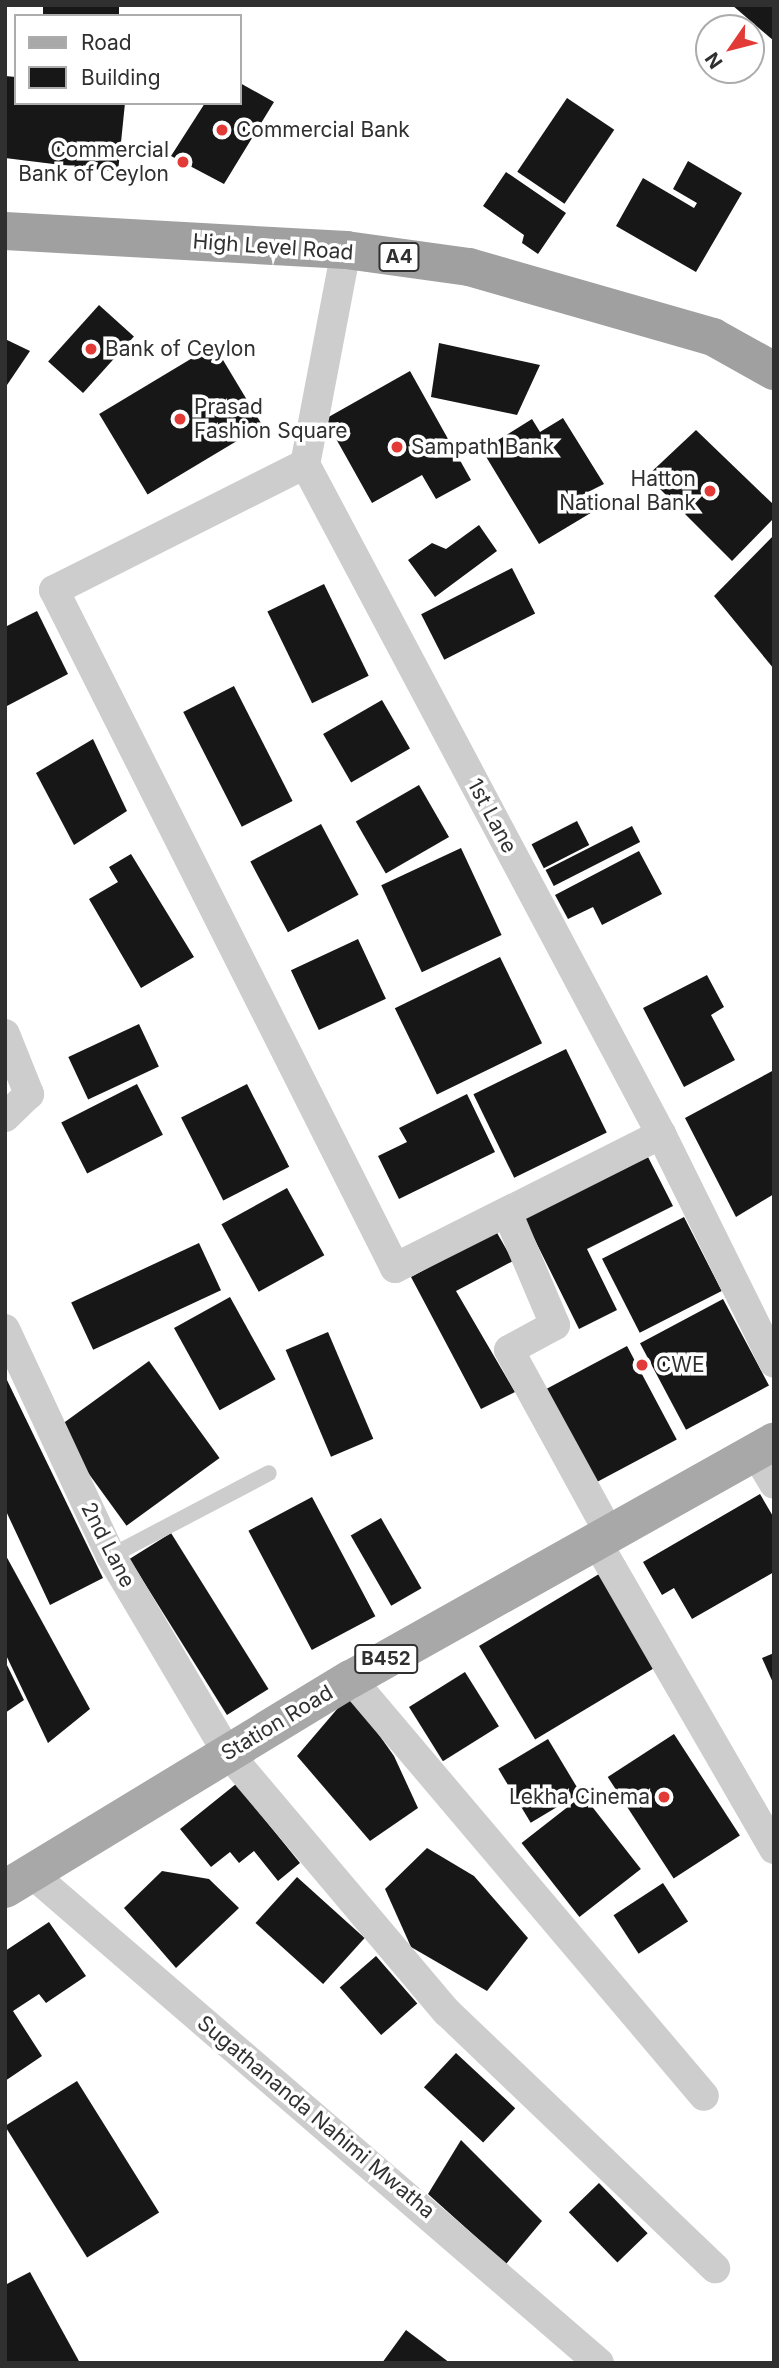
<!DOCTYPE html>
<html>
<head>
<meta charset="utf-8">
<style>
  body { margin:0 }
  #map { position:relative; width:779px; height:2368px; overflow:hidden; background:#fff; font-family:Inter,sans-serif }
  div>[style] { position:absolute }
  .building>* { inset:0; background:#171717; transform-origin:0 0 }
  .service>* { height:16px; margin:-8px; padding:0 8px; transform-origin:8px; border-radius:8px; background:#cdcdcd }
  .minor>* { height:30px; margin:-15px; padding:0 15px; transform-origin:15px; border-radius:15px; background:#cdcdcd }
  .primary>* { height:38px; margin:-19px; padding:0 19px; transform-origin:19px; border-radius:19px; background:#a8a8a8 }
  .trunk>* { height:38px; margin:-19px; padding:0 19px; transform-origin:19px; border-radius:19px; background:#a0a0a0 }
  .dots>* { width:19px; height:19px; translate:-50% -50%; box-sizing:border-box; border:4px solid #fff; border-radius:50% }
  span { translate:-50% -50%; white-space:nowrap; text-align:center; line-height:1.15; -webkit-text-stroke:7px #fff; paint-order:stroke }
  .shield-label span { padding:2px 5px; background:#fff; border:2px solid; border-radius:5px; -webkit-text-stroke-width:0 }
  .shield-label { font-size:19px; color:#303030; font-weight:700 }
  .poi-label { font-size:21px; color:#303030 }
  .left { translate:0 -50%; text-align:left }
  .right { translate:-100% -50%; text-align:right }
  .street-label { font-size:21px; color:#303030 }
  .frame { position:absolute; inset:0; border:7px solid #303030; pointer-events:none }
  .legend { position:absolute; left:14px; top:14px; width:228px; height:91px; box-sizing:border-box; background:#fff; border:2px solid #acacac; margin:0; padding:9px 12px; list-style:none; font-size:21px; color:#303030 }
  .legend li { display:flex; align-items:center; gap:14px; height:35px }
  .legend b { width:35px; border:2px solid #acacac }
  .north { position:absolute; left:695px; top:14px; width:70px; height:70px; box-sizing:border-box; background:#fff; border:2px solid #acacac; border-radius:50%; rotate:235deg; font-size:19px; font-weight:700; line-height:28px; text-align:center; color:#303030 }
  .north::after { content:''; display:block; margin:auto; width:24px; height:32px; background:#e23a36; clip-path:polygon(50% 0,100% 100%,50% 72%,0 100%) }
</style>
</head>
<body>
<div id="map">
  <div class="building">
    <div style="left:43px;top:5px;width:76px;height:12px"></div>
    <div style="clip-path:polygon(732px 5px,774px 5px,774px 41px)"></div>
    <div style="clip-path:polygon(5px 76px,16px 77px,16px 103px,125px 103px,118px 172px,5px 158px)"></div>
    <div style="clip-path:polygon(240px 83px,274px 102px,224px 184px,171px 156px,205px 103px,240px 103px)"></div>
    <div style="left:567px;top:98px;width:57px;height:89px;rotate:34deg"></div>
    <div style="clip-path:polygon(688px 161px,742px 193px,696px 272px,616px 226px,643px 178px,694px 208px,697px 203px,673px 189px)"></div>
    <div style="clip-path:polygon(506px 172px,566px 213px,538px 254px,522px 243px,524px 235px,483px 206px)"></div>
    <div style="left:99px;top:305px;width:47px;height:76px;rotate:42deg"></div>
    <div style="clip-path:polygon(5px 339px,30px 351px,5px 388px)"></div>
    <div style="clip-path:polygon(439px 343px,540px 365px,517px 415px,431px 397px)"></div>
    <div style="left:214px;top:345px;width:94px;height:134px;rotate:59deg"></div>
    <div style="clip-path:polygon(410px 371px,471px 480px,436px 499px,422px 475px,372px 503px,325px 419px)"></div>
    <div style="clip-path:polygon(563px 418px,604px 484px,582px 495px,594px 511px,539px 544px,482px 450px,532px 419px,540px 432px)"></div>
    <div style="clip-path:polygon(696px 430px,774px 505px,774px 518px,732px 561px,647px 476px)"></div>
    <div style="clip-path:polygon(479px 525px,497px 551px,435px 597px,408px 560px,432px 543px,446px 549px)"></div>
    <div style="clip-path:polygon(774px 535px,774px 669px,714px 596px)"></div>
    <div style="left:512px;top:568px;width:51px;height:102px;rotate:63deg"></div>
    <div style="left:324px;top:584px;width:102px;height:63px;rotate:64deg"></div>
    <div style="clip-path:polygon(37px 611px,68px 674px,5px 707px,5px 627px)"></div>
    <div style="left:234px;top:686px;width:129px;height:57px;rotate:63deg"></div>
    <div style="left:382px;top:700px;width:56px;height:68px;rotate:60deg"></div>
    <div style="clip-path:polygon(93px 739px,127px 811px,74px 845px,36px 773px)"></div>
    <div style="left:419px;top:785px;width:60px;height:73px;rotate:60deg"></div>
    <div style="left:577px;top:821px;width:27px;height:51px;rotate:63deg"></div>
    <div style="left:321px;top:824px;width:80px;height:80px;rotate:62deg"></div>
    <div style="left:632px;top:826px;width:18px;height:97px;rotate:63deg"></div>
    <div style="left:461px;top:848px;width:96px;height:88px;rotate:65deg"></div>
    <div style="clip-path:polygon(639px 851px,662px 894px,602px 925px,593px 907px,568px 919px,555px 895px)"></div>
    <div style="clip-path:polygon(131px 854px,194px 957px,141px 988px,89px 899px,118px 882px,109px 867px)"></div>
    <div style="left:358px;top:939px;width:66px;height:74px;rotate:65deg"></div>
    <div style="left:500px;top:957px;width:96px;height:117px;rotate:64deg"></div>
    <div style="clip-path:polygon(707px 975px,724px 1007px,711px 1015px,735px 1060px,684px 1087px,643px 1008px)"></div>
    <div style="left:139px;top:1024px;width:47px;height:78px;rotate:65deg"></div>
    <div style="left:566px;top:1049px;width:93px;height:103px;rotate:64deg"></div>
    <div style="clip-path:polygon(774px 1070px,774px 1194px,736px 1217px,685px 1118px)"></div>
    <div style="left:137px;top:1084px;width:57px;height:85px;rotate:63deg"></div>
    <div style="left:247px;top:1084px;width:93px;height:74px;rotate:63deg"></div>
    <div style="clip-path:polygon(467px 1094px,495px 1152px,399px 1199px,378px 1156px,407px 1142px,399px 1128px)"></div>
    <div style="clip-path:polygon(648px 1157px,673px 1206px,587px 1249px,617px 1310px,579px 1329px,524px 1218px)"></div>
    <div style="left:287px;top:1188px;width:77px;height:75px;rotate:61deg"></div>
    <div style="left:684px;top:1217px;width:83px;height:92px;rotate:63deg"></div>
    <div style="clip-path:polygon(496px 1231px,513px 1261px,456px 1291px,515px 1392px,481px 1409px,411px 1277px)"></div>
    <div style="left:199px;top:1243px;width:52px;height:141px;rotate:65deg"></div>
    <div style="left:230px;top:1297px;width:94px;height:64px;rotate:61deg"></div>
    <div style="left:723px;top:1299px;width:98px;height:94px;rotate:62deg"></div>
    <div style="left:328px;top:1332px;width:116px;height:46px;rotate:67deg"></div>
    <div style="left:627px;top:1346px;width:106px;height:92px;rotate:62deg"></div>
    <div style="left:149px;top:1361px;width:120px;height:115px;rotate:54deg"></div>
    <div style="clip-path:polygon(5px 1376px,103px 1578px,50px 1605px,5px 1509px)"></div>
    <div style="clip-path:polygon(760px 1494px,774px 1518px,774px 1572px,692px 1619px,674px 1588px,662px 1595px,643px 1562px)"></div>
    <div style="left:312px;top:1497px;width:135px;height:72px;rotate:62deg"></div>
    <div style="left:381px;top:1518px;width:81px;height:35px;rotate:60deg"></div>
    <div style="left:171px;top:1533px;width:184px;height:49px;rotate:58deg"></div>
    <div style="clip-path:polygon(5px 1554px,90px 1709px,48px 1743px,5px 1653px)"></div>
    <div style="left:599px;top:1574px;width:109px;height:140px;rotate:59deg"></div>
    <div style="clip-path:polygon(774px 1653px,774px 1685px,762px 1658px)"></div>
    <div style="clip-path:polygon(5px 1661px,24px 1700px,5px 1713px)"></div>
    <div style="left:465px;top:1672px;width:64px;height:66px;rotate:58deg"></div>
    <div style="clip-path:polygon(350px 1694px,394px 1756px,418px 1808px,370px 1841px,297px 1756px)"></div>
    <div style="left:674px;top:1734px;width:121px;height:79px;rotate:57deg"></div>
    <div style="left:548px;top:1739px;width:63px;height:58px;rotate:59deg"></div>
    <div style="clip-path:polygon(236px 1784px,300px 1863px,278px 1881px,254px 1851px,239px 1863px,230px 1852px,211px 1867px,180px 1829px)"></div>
    <div style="left:583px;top:1795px;width:94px;height:78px;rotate:52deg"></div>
    <div style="clip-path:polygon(427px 1848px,474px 1876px,528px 1938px,487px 1991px,411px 1947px,385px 1889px)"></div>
    <div style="clip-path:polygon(162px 1871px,209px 1879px,239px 1908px,176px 1968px,124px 1908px)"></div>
    <div style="left:297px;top:1877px;width:91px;height:62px;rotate:42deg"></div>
    <div style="left:663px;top:1883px;width:46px;height:59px;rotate:57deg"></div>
    <div style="clip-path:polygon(49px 1922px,86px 1976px,46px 2003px,39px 1994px,13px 2011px,42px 2056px,5px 2081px,5px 1951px)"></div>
    <div style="left:376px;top:1956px;width:63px;height:48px;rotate:49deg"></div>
    <div style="left:456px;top:2053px;width:81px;height:47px;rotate:43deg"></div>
    <div style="left:77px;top:2081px;width:155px;height:85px;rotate:58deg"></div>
    <div style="clip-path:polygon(461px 2140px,542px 2221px,506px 2264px,428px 2194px)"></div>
    <div style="left:599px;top:2183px;width:70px;height:42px;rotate:46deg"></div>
    <div style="clip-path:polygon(30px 2272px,80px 2363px,5px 2363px,5px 2285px)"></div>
    <div style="clip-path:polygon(406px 2330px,450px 2363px,382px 2363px)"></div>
  </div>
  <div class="service">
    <div style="left:111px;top:1556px;width:178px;rotate:-27.7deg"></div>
  </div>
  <div class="minor">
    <div style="left:346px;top:250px;width:218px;rotate:100.8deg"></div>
    <div style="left:305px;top:464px;width:759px;rotate:62.02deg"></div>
    <div style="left:661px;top:1134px;width:255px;rotate:63.7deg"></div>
    <div style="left:305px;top:464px;width:281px;rotate:153.3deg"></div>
    <div style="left:54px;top:590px;width:759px;rotate:63.3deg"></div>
    <div style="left:395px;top:1268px;width:298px;rotate:-26.7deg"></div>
    <div style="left:5px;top:1034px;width:65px;rotate:68.2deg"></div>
    <div style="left:29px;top:1094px;width:33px;rotate:136deg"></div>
    <div style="left:507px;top:1212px;width:123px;rotate:67deg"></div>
    <div style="left:555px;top:1325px;width:52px;rotate:151.5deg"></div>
    <div style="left:509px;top:1350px;width:206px;rotate:61.3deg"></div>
    <div style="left:5px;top:1329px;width:251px;rotate:65deg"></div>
    <div style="left:111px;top:1556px;width:228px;rotate:59.4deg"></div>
    <div style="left:227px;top:1752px;width:341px;rotate:49.8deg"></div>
    <div style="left:447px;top:2012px;width:371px;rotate:43.7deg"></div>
    <div style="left:755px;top:1452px;width:37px;rotate:59deg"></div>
    <div style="left:595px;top:1539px;width:358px;rotate:60deg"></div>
    <div style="left:351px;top:1679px;width:546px;rotate:49.75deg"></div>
    <div style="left:31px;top:1873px;width:750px;rotate:40.78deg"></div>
  </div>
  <div class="primary">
    <div style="left:5px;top:1889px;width:405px;rotate:-31.3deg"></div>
    <div style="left:351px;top:1679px;width:485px;rotate:-29.3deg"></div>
  </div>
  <div class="trunk">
    <div style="left:5px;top:231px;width:342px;rotate:3.2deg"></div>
    <div style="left:346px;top:250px;width:124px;rotate:7.9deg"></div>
    <div style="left:469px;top:267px;width:254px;rotate:16deg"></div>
    <div style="left:713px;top:337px;width:70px;rotate:29.1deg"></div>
  </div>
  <div class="dots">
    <div style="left:222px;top:130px;background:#e23a36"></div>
    <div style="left:183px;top:162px;background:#e23a36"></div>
    <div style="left:91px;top:349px;background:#e23a36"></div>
    <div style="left:180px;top:419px;background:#e23a36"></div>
    <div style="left:397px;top:447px;background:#e23a36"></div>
    <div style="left:710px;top:491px;background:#e23a36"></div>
    <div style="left:642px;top:1365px;background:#e23a36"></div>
    <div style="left:664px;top:1797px;background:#e23a36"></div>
  </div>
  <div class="shield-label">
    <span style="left:399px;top:257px">A4</span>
    <span style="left:386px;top:1659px">B452</span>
  </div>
  <div class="poi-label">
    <span class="left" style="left:236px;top:130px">Commercial Bank</span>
    <span class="right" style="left:169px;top:162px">Commercial<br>Bank of Ceylon</span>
    <span class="left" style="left:105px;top:349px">Bank of Ceylon</span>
    <span class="left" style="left:194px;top:419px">Prasad<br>Fashion Square</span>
    <span class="left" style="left:411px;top:447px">Sampath Bank</span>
    <span class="right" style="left:696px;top:491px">Hatton<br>National Bank</span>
    <span class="left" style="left:656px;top:1365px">CWE</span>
    <span class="right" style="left:650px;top:1797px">Lekha Cinema</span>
  </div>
  <div class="street-label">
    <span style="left:273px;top:247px;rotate:4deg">High Level Road</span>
    <span style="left:492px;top:816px;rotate:62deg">1st Lane</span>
    <span style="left:108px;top:1545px;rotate:63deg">2nd Lane</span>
    <span style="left:277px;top:1723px;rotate:-31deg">Station Road</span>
    <span style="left:316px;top:2117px;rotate:40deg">Sugathananda Nahimi Mwatha</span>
  </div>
  <div class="frame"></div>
  <ul class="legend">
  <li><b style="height:9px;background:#a8a8a8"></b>Road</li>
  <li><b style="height:19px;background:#171717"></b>Building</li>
  </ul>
  <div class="north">N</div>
</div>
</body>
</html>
